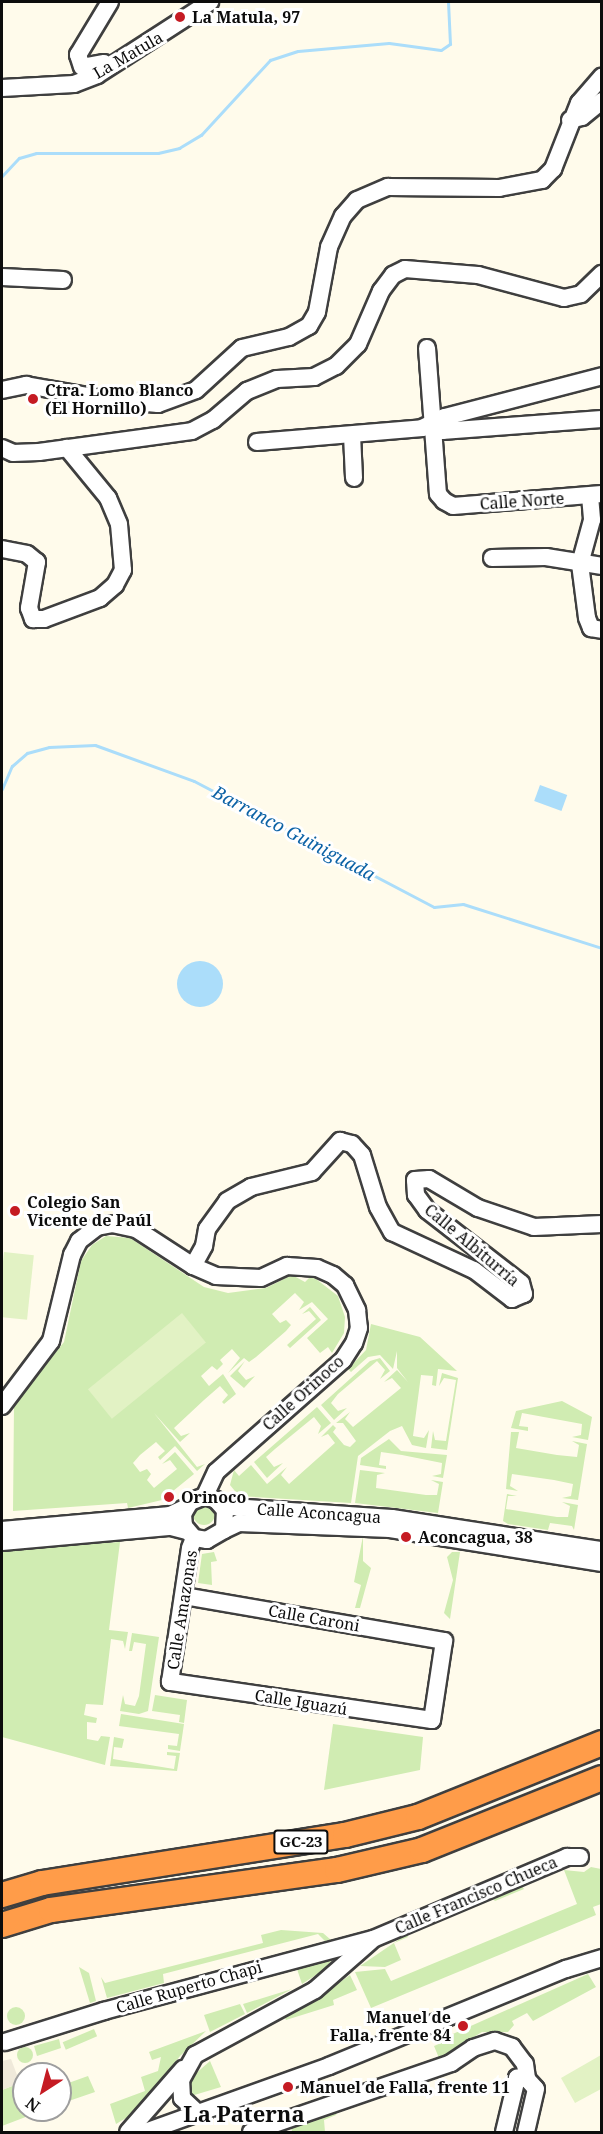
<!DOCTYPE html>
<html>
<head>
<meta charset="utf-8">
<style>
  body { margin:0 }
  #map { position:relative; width:603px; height:2134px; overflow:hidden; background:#fffbeb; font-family:"Noto Serif",serif }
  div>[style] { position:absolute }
  .green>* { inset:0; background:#d0ecb2; transform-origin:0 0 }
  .round { border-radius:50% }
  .pitch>* { inset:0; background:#e2f2c4; transform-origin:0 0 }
  .plaza>* { inset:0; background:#efe9da }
  .water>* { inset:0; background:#abddfa; transform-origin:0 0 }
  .stream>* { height:3px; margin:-1.5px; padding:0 1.5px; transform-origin:1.5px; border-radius:1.5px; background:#abddfa }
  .roads { filter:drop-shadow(2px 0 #3f3f3f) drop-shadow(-2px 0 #3f3f3f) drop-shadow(0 2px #3f3f3f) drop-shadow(0 -2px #3f3f3f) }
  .minor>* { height:16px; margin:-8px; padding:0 8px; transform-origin:8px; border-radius:8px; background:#fff }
  .highway>* { height:24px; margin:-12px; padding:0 12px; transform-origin:12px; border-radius:12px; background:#ff9c49 }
  .dots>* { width:16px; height:16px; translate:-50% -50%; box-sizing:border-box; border:3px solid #fff; border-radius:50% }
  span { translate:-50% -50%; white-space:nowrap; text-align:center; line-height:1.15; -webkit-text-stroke:6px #fff; paint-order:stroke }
  .shield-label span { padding:2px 4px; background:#fff; border:2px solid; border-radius:4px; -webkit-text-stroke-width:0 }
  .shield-label { font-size:15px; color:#0c0c0c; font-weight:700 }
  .poi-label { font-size:16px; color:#0c0c0c; font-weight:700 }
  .left { translate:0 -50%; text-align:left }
  .right { translate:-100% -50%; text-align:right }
  .street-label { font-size:16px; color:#0c0c0c }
  .water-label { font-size:18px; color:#0d63a6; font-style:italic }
  .district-label { font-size:22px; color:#0c0c0c; font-weight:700 }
  .frame { position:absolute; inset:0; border:3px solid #0c0c0c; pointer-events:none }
  .north { position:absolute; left:12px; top:2062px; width:60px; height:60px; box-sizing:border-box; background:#fff; border:2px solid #9e9e9e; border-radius:50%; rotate:216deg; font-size:16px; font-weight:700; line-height:24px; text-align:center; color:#0c0c0c }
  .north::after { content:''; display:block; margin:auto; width:21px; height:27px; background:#c51b23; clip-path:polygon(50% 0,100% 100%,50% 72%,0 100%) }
</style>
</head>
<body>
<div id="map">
  <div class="green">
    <div style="clip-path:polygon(106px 1236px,130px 1238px,204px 1287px,228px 1293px,266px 1288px,292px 1275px,305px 1282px,310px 1277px,316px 1279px,338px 1296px,345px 1317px,344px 1333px,332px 1353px,328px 1347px,320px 1353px,307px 1338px,328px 1319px,312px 1302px,299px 1310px,304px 1302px,295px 1293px,272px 1314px,280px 1323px,286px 1320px,291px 1325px,286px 1331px,256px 1357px,249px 1362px,244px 1358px,228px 1373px,240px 1358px,232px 1349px,220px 1360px,223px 1364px,217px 1370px,212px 1366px,201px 1376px,209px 1386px,223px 1374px,236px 1394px,224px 1404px,222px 1402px,228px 1395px,220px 1386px,204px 1400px,174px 1428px,181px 1436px,190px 1433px,180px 1442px,154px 1413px,197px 1467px,205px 1464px,197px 1471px,175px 1446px,160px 1460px,158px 1457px,165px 1451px,156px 1442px,140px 1455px,133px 1463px,140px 1472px,147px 1469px,151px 1474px,147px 1480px,154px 1488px,177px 1469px,170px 1460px,162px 1464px,175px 1452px,194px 1474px,162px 1500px,128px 1508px,127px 1503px,13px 1511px,14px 1405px,64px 1342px,81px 1261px,92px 1245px)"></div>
    <div style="clip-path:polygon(310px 1307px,321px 1320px,290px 1348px,287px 1345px,316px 1319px,309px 1311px,302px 1314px)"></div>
    <div style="clip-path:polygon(371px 1324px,420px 1337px,457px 1371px,438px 1369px,436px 1386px,432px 1385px,433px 1376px,421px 1375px,413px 1436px,424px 1438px,429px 1430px,426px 1448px,412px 1445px,402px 1426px,390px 1431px,358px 1456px,351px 1503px,239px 1496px,230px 1485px,234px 1470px,239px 1476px,251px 1465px,267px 1484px,287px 1467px,281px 1475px,289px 1484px,335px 1443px,328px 1434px,321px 1437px,333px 1425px,336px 1428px,333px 1432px,344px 1445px,350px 1447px,356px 1441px,343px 1423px,336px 1423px,350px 1412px,345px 1419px,353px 1427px,401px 1388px,392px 1378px,384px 1382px,397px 1370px,408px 1382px,397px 1368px,397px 1351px,393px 1369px,380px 1355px,368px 1357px,351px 1372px,348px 1369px,366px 1350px)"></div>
    <div style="clip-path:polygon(380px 1358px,390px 1371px,380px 1379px,385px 1370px,377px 1361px,338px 1394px,331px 1403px,338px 1411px,347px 1408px,334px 1420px,321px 1405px,370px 1361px)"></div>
    <div style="clip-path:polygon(245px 1361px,238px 1371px,246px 1380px,255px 1376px,244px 1388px,230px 1376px)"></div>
    <div style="clip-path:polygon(442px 1373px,458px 1378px,447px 1450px,431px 1448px,433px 1431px,435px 1440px,446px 1441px,456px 1380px,444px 1378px,439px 1386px)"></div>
    <div style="clip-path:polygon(562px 1401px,592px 1417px,588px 1440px,572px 1437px,581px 1435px,582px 1424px,522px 1413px,519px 1426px,528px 1427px,528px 1431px,511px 1428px,516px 1411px)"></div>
    <div style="clip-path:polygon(317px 1407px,331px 1423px,318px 1434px,321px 1426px,314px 1417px,275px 1449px,266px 1457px,274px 1467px,283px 1463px,267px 1478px,254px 1462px)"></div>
    <div style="clip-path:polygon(511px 1432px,519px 1432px,516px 1448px,557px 1455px,577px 1457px,579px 1445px,572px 1441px,587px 1444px,578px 1500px,562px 1498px,571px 1496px,573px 1484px,554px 1480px,512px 1474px,510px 1486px,518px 1491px,506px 1489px)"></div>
    <div style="clip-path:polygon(389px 1439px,401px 1451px,447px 1455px,443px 1478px,432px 1476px,441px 1474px,442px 1463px,402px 1455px,381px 1452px,379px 1465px,386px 1466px,386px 1469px,360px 1465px,361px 1458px)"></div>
    <div style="clip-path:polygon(360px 1470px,385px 1473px,377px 1475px,376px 1488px,426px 1495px,437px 1495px,439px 1484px,431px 1480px,443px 1482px,438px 1513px,355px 1503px)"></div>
    <div style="clip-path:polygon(507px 1494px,517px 1496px,508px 1496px,506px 1509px,557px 1517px,568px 1517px,570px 1506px,562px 1502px,578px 1505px,574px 1530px,572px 1526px,550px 1523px,548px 1530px,508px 1524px,503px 1521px)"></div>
    <div class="round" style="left:193px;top:1503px;width:22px;height:22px"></div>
    <div style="clip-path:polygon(363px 1536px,363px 1561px,371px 1568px,360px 1608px,355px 1608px,361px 1585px,354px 1582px)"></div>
    <div style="clip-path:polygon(120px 1542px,109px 1630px,128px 1632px,125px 1649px,123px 1641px,111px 1639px,103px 1705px,86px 1704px,84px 1715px,97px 1718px,96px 1723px,87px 1722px,87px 1739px,98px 1741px,101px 1736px,110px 1737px,105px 1765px,2px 1737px,2px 1550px)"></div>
    <div style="clip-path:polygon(214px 1552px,217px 1561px,211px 1562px,212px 1585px,198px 1583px,202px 1554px)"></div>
    <div style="clip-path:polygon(452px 1552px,460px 1552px,450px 1619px,444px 1613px,453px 1580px,447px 1557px)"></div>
    <div style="clip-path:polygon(132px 1633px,159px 1637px,148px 1711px,139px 1714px,120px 1711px,123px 1695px,125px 1704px,135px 1706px,139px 1696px,146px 1644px,134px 1642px,132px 1651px,129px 1651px)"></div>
    <div style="clip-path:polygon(155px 1695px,187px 1700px,184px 1723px,179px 1722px,180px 1715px,152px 1711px)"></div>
    <div style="clip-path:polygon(121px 1714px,184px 1724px,180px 1751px,168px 1749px,168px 1745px,177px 1746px,179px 1734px,119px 1726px)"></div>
    <div style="clip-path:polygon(333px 1724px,423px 1737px,420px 1770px,324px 1790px)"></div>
    <div style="clip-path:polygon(114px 1737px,124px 1739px,122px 1748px,114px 1747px,113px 1759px,174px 1769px,176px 1756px,167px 1755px,167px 1752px,180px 1753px,177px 1771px,110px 1766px)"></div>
    <div style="clip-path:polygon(591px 1867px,601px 1869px,601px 1904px,593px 1907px,596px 1915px,371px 2008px,355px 1972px,385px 1969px,391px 1981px,577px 1904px,564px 1870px,584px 1872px)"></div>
    <div style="clip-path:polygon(522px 1886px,524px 1889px,495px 1901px,492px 1898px)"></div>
    <div style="clip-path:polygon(281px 1930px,323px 1933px,331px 1940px,325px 1941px,318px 1934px,163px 1974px,164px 1983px,107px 1998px,101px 1977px,105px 1983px,263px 1943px,261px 1935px)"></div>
    <div style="clip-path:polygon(407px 1934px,408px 1937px,394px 1943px,401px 1960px,385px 1967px,360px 1966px)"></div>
    <div style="clip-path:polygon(334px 1957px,325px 1969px,302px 1984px,297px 1969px,279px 1971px)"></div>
    <div style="clip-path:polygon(79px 1967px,89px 1973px,96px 2001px,90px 2003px)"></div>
    <div style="clip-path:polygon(588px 1974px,596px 1987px,533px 2021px,527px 2013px,512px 2021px,514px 2025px,508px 2032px,482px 2032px,439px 2058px,434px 2046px,448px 2040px,446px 2037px)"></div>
    <div style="clip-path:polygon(350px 1975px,357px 1990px,333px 2000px,334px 2005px,286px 2020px,284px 2016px,311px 2003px)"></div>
    <div style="clip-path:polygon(292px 1989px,247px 2013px,243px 2004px)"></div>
    <div style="clip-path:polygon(240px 2004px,245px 2014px,210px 2032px,204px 2015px)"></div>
    <div class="round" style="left:7px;top:2007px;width:18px;height:18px"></div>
    <div style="left:94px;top:2029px;width:8px;height:34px;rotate:67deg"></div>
    <div style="clip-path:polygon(206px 2031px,180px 2056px,136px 2112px,116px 2124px,110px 2104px,145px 2091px,141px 2077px,158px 2071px,161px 2057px,152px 2060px,149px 2052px)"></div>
    <div style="clip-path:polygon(59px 2039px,61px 2048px,37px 2056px,34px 2046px)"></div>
    <div class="round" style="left:17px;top:2047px;width:16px;height:16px"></div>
    <div style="clip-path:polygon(210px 2061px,221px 2087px,191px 2096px,188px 2090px,193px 2076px)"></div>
    <div style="clip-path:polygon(88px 2076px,95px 2092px,60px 2104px,60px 2086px)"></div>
    <div style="clip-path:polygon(20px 2083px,22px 2086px,13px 2091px,17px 2101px,24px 2099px,24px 2110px,44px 2110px,2px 2126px,2px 2090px)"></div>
    <div style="clip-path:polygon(389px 2087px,392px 2094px,339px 2108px,336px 2115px,324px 2120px,325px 2132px,289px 2132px,292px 2131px,289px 2123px)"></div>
  </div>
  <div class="pitch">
    <div style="left:4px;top:1252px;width:30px;height:65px;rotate:6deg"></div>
    <div style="left:182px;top:1313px;width:38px;height:121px;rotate:51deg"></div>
    <div style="clip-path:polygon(601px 2055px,601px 2089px,575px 2103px,561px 2078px)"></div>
  </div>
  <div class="plaza">
    <div style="clip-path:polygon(11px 2059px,20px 2083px,2px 2090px,2px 2061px)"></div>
  </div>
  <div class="water">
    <div style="left:540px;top:785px;width:29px;height:17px;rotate:20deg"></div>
    <div class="round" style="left:177px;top:961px;width:46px;height:46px"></div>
  </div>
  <div class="stream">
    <div style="left:2px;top:176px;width:25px;rotate:-47deg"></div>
    <div style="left:19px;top:158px;width:18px;rotate:-16deg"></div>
    <div style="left:36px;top:153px;width:122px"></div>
    <div style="left:158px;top:153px;width:22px;rotate:-13deg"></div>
    <div style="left:179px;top:148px;width:26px;rotate:-31deg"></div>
    <div style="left:201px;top:135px;width:102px;rotate:-47.4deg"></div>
    <div style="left:270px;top:60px;width:29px;rotate:-18deg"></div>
    <div style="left:298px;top:51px;width:91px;rotate:-5deg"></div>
    <div style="left:389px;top:43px;width:52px;rotate:7.7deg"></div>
    <div style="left:441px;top:50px;width:11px;rotate:-34deg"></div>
    <div style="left:450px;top:44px;width:42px;rotate:-92.7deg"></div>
    <div style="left:2px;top:789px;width:25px;rotate:-67deg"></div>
    <div style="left:12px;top:766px;width:20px;rotate:-41deg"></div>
    <div style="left:27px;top:753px;width:23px;rotate:-15deg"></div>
    <div style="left:49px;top:747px;width:46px;rotate:-2.5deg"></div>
    <div style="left:95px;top:745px;width:105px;rotate:20deg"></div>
    <div style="left:194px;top:781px;width:271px;rotate:27.7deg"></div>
    <div style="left:434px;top:907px;width:29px;rotate:-6deg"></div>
    <div style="left:463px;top:904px;width:146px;rotate:17.6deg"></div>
  </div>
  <div class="roads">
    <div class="minor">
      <div style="left:104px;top:63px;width:22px;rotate:170deg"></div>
      <div style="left:82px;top:67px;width:13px;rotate:-108deg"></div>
      <div style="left:78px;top:55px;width:62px;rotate:-58.9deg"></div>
      <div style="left:2px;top:88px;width:72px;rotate:-3.2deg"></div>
      <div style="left:74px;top:84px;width:25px;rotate:-21deg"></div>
      <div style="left:97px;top:75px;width:135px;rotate:-32.9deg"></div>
      <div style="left:570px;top:120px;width:12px;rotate:-14deg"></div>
      <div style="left:582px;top:117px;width:26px;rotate:-39deg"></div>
      <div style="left:2px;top:277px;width:61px;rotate:2.8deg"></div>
      <div style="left:427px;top:348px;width:146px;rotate:85.7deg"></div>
      <div style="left:438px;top:494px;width:9px;rotate:49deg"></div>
      <div style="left:444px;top:501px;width:10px;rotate:29deg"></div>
      <div style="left:453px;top:506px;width:149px;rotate:-4.6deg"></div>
      <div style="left:2px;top:390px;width:25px;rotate:-12deg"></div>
      <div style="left:26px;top:385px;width:79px;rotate:10.2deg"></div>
      <div style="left:104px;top:399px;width:54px;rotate:5.3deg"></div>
      <div style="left:158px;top:404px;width:40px;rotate:-20.2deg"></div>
      <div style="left:196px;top:390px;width:62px;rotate:-42.4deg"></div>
      <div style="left:242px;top:348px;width:48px;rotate:-13.2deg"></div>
      <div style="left:289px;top:337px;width:23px;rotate:-29deg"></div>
      <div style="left:309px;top:326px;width:16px;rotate:-60deg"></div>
      <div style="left:317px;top:312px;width:66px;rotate:-79.5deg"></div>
      <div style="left:329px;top:247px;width:34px;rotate:-66deg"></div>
      <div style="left:343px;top:216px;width:21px;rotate:-49deg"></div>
      <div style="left:357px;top:200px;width:34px;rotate:-23deg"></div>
      <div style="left:388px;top:187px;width:111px;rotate:0.5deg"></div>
      <div style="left:499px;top:188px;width:44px;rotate:-10.5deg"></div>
      <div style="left:542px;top:180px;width:16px;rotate:-45deg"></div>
      <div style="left:553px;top:169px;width:71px;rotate:-68.5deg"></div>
      <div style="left:579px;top:103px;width:35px;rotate:-49deg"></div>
      <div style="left:433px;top:423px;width:12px;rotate:42deg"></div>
      <div style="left:442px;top:431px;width:160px;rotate:-4.3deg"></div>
      <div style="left:352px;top:435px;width:43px;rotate:87.3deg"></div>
      <div style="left:257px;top:442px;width:166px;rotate:-4.8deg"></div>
      <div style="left:422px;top:428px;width:25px;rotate:-26deg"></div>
      <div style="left:445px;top:417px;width:162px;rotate:-14.6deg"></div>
      <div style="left:2px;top:448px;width:12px;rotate:24deg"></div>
      <div style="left:13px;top:453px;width:26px;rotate:-2deg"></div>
      <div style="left:39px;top:452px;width:154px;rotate:-7.8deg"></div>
      <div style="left:192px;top:431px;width:24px;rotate:-28deg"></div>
      <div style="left:213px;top:420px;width:45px;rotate:-40.5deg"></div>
      <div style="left:247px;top:391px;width:32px;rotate:-22deg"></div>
      <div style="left:277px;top:379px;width:37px;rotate:-3deg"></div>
      <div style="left:314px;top:377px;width:25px;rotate:-27deg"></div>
      <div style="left:336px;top:366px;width:31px;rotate:-45deg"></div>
      <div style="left:358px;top:344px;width:58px;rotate:-66.5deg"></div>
      <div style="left:381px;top:291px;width:20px;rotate:-53deg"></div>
      <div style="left:393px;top:275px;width:13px;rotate:-27deg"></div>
      <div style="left:405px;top:269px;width:73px;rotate:4.7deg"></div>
      <div style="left:478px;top:275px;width:89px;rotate:15deg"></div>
      <div style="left:564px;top:298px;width:17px;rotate:-13deg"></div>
      <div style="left:581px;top:294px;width:29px;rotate:-44deg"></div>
      <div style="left:590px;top:496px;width:24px;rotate:85deg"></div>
      <div style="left:592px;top:520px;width:46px;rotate:105.3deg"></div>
      <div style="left:580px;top:564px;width:54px;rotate:82.6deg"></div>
      <div style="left:587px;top:618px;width:11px;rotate:68deg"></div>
      <div style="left:591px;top:628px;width:11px;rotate:10deg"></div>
      <div style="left:2px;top:549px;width:25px;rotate:11deg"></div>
      <div style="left:27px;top:554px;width:13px;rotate:39deg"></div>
      <div style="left:37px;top:562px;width:47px;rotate:99.9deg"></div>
      <div style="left:29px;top:608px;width:12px;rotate:70deg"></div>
      <div style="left:33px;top:619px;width:11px"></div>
      <div style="left:44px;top:619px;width:60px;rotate:-20.6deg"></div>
      <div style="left:100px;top:598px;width:20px;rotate:-41deg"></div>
      <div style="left:115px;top:585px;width:17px;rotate:-62deg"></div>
      <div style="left:123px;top:570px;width:46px;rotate:-95deg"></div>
      <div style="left:119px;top:524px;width:28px;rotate:-113deg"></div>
      <div style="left:108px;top:498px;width:65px;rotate:-129.4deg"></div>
      <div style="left:492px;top:558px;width:54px;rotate:-1.1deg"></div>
      <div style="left:546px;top:557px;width:57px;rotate:9.1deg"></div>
      <div style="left:193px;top:1266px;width:23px;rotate:-61deg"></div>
      <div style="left:204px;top:1246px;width:17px;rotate:-80deg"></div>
      <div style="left:207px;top:1229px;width:34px;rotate:-54deg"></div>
      <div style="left:227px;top:1201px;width:28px;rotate:-30deg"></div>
      <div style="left:251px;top:1187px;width:63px;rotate:-13.8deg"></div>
      <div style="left:312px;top:1172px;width:42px;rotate:-47.9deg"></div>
      <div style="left:340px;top:1141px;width:12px;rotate:14deg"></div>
      <div style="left:352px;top:1144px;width:15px;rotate:48deg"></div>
      <div style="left:362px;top:1155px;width:54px;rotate:72.9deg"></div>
      <div style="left:378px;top:1207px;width:29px;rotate:61deg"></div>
      <div style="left:392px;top:1232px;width:90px;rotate:24.9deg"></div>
      <div style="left:474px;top:1270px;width:48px;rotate:37.3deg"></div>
      <div style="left:512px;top:1299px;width:13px;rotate:-23deg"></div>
      <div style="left:524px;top:1294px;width:11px;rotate:-105deg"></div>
      <div style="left:521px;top:1283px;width:119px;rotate:-142.2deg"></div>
      <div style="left:427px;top:1210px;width:19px;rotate:-126deg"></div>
      <div style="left:416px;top:1195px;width:15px;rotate:-94deg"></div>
      <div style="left:415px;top:1180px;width:14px;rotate:-4deg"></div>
      <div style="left:429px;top:1179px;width:57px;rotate:30.6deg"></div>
      <div style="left:478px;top:1208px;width:59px;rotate:18.7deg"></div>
      <div style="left:534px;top:1227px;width:68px;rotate:-2.5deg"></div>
      <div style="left:2px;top:1406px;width:81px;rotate:-53deg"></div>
      <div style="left:51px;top:1341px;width:89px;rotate:-76.3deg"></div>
      <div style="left:72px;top:1255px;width:16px;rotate:-63deg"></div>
      <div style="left:79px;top:1241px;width:23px;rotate:-38deg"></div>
      <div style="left:97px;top:1227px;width:15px;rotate:-11deg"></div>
      <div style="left:112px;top:1224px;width:25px;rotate:12deg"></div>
      <div style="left:136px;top:1229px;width:68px;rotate:33deg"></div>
      <div style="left:193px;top:1266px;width:25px;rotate:23deg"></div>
      <div style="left:216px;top:1276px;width:45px;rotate:2.5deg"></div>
      <div style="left:261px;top:1278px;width:29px;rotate:-25deg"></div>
      <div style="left:287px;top:1266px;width:30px;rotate:4deg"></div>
      <div style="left:317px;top:1268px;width:17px;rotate:24deg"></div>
      <div style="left:333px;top:1275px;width:16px;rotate:40deg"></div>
      <div style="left:345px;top:1285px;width:28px;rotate:64deg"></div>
      <div style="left:357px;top:1310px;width:18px;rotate:84deg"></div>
      <div style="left:359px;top:1328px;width:16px;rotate:108deg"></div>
      <div style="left:354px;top:1343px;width:20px;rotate:123deg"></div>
      <div style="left:343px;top:1360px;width:169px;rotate:138.6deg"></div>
      <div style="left:216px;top:1472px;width:26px;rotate:115deg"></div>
      <div style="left:216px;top:1500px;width:13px;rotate:48deg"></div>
      <div style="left:225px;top:1510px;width:20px;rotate:93deg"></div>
      <div style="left:224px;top:1530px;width:20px;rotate:150deg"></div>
      <div style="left:207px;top:1540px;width:13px;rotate:-171deg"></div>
      <div style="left:194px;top:1538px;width:16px;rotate:-130deg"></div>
      <div style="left:184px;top:1526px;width:12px;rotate:-95deg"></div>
      <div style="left:183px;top:1514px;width:14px;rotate:-60deg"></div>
      <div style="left:190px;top:1502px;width:16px;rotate:-22deg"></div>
      <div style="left:205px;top:1496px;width:12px;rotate:20deg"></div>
      <div style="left:216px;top:1500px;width:17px;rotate:24deg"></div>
      <div style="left:232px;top:1507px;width:160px;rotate:3.9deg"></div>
      <div style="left:392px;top:1518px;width:212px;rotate:8.7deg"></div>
      <div style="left:2px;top:1530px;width:169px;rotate:-5.1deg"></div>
      <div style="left:170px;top:1515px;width:17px;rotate:-25deg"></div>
      <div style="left:224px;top:1530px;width:17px;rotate:-25deg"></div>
      <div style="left:239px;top:1523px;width:151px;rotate:2.3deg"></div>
      <div style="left:390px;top:1529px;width:215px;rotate:9.1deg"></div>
      <div style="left:2px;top:1542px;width:170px;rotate:-5.1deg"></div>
      <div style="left:171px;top:1527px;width:16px;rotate:14deg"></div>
      <div style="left:184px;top:1596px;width:264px;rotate:9.8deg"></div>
      <div style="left:444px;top:1641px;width:80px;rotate:98.6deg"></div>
      <div style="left:432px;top:1720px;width:265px;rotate:-171.7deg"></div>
      <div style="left:170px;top:1682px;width:135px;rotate:-81.5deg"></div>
      <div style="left:190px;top:1548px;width:11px;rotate:-68deg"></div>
      <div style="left:5px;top:2042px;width:104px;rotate:-17.4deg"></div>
      <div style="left:104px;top:2011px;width:278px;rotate:-15deg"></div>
      <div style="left:373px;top:1939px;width:211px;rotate:-22.9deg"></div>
      <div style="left:567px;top:1857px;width:13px"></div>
      <div style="left:198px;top:2113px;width:22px;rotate:-137deg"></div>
      <div style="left:182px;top:2098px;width:18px;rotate:-93deg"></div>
      <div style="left:181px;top:2080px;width:29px;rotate:-61deg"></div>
      <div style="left:195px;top:2055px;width:136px;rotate:-28.4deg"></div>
      <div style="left:315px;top:1990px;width:74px;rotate:-41.2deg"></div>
      <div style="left:128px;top:2132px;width:84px;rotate:-48.9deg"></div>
      <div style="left:145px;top:2132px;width:195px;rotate:-19.7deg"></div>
      <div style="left:329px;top:2066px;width:256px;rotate:-22.3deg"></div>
      <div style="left:566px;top:1969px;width:38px;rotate:-17deg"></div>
      <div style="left:251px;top:2132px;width:212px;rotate:-19deg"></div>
      <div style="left:451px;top:2063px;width:27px;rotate:-34deg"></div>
      <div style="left:473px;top:2048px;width:23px;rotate:-18deg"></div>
      <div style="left:495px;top:2041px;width:18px;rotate:19deg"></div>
      <div style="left:512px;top:2047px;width:21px;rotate:53deg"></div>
      <div style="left:525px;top:2064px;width:15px;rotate:82deg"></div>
      <div style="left:504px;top:2132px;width:56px;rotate:-76.5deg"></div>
      <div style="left:517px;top:2078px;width:10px;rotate:6deg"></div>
      <div style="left:527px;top:2079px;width:13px;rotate:48deg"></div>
      <div style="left:536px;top:2089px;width:44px;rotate:103.1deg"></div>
    </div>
    <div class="highway">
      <div style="left:2px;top:1895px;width:42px;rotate:-16.7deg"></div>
      <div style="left:42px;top:1883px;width:307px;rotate:-9deg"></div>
      <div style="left:345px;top:1835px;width:75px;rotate:-13.9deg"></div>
      <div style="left:418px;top:1817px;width:198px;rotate:-21.9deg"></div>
      <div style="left:2px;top:1925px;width:51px;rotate:-17deg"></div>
      <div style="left:51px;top:1910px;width:289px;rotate:-8deg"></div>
      <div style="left:337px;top:1870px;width:87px;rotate:-13.2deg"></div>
      <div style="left:422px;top:1850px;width:194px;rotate:-21.8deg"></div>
    </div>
  </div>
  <div class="dots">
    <div style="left:180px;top:17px;background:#c51b23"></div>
    <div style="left:33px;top:399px;background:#c51b23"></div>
    <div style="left:15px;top:1211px;background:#c51b23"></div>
    <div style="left:169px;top:1497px;background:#c51b23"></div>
    <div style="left:406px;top:1537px;background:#c51b23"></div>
    <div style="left:463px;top:2026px;background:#c51b23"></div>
    <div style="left:288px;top:2087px;background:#c51b23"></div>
  </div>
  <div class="shield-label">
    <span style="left:301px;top:1842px">GC-23</span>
  </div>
  <div class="poi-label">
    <span class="left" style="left:192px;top:17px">La Matula, 97</span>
    <span class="left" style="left:45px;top:399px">Ctra. Lomo Blanco<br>(El Hornillo)</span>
    <span class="left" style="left:27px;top:1211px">Colegio San<br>Vicente de Paúl</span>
    <span class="left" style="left:181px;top:1497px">Orinoco</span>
    <span class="left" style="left:418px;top:1537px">Aconcagua, 38</span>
    <span class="right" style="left:451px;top:2026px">Manuel de<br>Falla, frente 84</span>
    <span class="left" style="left:300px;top:2087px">Manuel de Falla, frente 11</span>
  </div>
  <div class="street-label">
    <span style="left:128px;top:55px;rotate:-30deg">La Matula</span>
    <span style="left:522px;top:501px;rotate:-4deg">Calle Norte</span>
    <span style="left:472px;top:1245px;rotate:40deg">Calle Albiturría</span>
    <span style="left:303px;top:1393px;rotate:-42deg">Calle Orinoco</span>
    <span style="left:319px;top:1513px;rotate:4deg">Calle Aconcagua</span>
    <span style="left:182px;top:1610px;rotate:-81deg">Calle Amazonas</span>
    <span style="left:314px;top:1618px;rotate:10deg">Calle Caroni</span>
    <span style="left:301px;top:1702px;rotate:9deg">Calle Iguazú</span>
    <span style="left:476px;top:1895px;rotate:-23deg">Calle Francisco Chueca</span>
    <span style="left:189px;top:1987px;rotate:-16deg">Calle Ruperto Chapi</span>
  </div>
  <div class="water-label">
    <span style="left:294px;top:833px;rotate:28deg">Barranco Guiniguada</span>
  </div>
  <div class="district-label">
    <span style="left:244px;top:2114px">La Paterna</span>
  </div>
  <div class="frame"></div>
  <div class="north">N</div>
</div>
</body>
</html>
